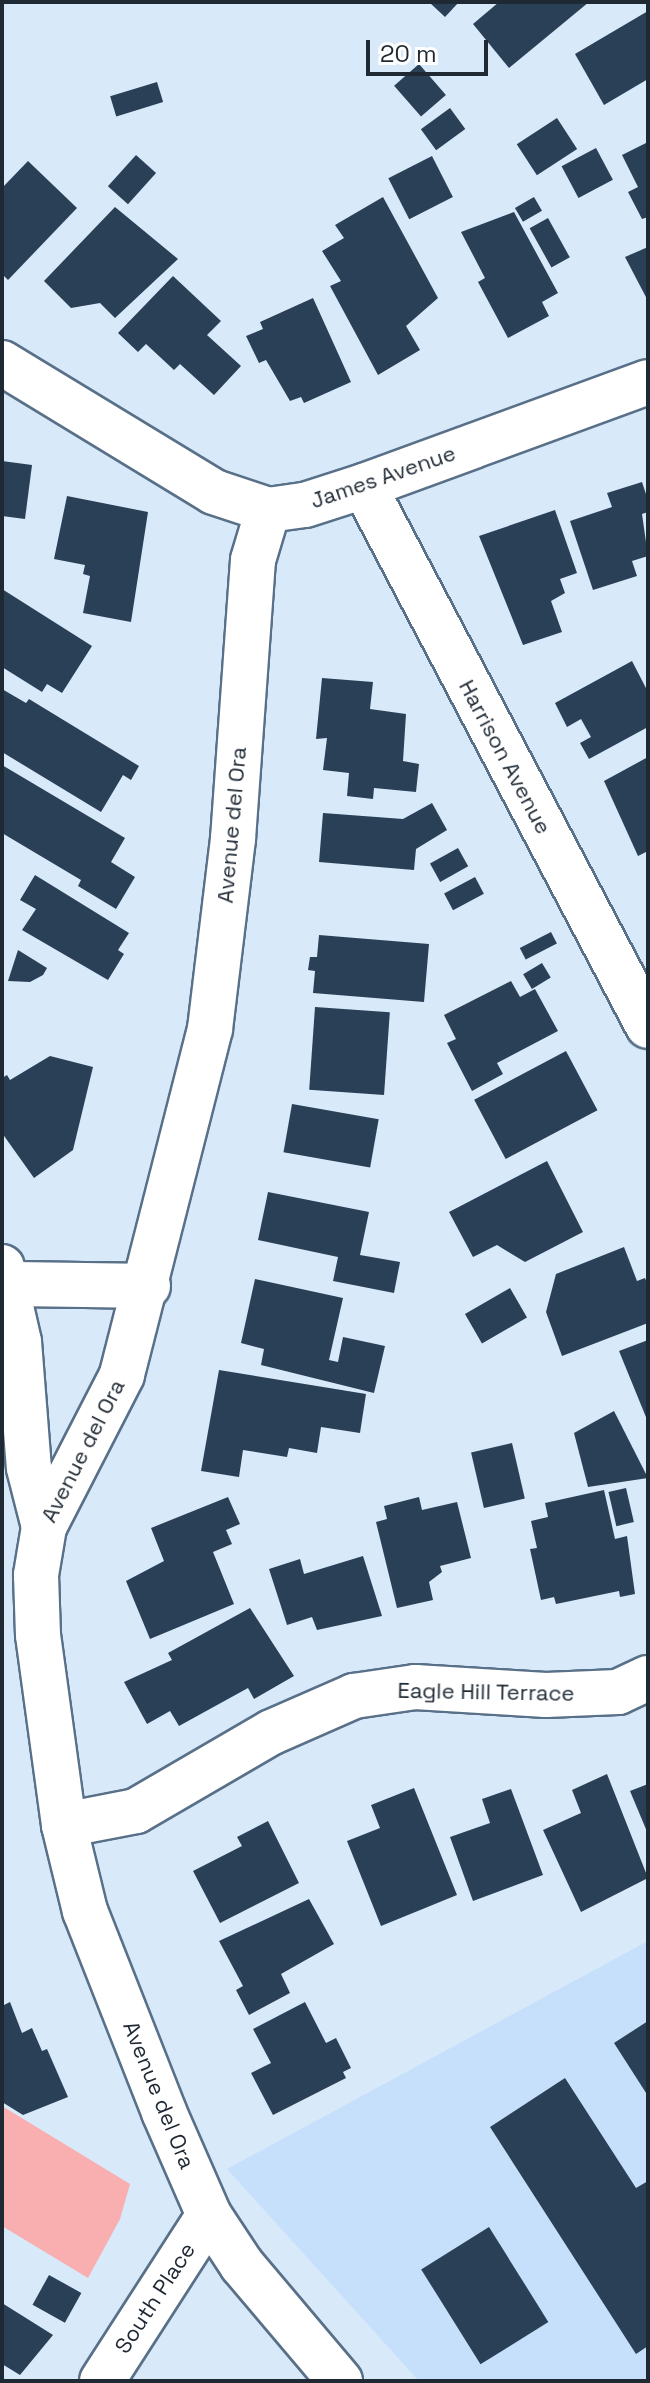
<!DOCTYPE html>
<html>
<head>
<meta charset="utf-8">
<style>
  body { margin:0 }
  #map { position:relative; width:650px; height:2383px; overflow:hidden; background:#d8e9fa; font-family:"Space Grotesk",sans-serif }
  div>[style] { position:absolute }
  .built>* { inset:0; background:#c6e0fb }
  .green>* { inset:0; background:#f9aeb0 }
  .building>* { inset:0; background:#2a4057; transform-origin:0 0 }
  .roads { filter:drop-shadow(2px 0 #587088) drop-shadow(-2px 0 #587088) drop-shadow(0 2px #587088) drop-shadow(0 -2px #587088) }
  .minor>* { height:44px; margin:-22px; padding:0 22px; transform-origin:22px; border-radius:22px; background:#fff }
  span { translate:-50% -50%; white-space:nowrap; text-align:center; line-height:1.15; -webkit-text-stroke:8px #fff; paint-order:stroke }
  .street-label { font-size:22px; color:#1f2934 }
  .frame { position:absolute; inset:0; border:4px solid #1f2934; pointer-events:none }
  .scale { position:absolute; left:366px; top:40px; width:122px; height:36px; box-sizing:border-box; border:4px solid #1f2934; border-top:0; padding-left:10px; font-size:24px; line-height:28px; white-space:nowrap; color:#1f2934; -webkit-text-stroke:6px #fff; paint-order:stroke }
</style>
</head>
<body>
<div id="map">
  <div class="built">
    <div style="clip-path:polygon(648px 1941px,648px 2381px,419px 2381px,227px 2169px)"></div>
  </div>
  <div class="green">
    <div style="clip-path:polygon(2px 2106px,130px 2184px,120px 2219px,88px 2278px,2px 2226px)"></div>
  </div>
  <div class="building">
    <div style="clip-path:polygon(429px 2px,459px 2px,445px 17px)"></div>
    <div style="clip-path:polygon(499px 2px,589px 2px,509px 68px,473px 24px)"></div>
    <div style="clip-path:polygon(648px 11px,648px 79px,604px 105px,575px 54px)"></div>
    <div style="left:419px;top:64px;width:41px;height:33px;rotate:49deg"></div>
    <div style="left:157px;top:82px;width:21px;height:49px;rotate:73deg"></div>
    <div style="left:450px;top:108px;width:26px;height:36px;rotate:54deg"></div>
    <div style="left:557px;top:118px;width:37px;height:48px;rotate:57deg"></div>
    <div style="clip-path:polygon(648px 142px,648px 217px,642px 219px,628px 192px,638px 187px,622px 155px)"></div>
    <div style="left:596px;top:148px;width:36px;height:39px;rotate:62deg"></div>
    <div style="left:136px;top:155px;width:27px;height:42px;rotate:42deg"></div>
    <div style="left:432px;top:156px;width:46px;height:49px;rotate:63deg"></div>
    <div style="clip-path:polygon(28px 161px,77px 208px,8px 280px,2px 274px,2px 188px)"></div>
    <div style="clip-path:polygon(383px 197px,438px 298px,406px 326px,420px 350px,378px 375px,330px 286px,341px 281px,322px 251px,344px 238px,335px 225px)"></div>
    <div style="left:534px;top:197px;width:16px;height:22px;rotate:60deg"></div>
    <div style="clip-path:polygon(115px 207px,178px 259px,115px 318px,100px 303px,71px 308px,44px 281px)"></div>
    <div style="clip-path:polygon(514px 212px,558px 293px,542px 302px,549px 316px,508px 338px,478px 282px,485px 278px,461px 232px)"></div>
    <div style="left:548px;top:218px;width:45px;height:21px;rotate:61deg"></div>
    <div style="clip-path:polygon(648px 247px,648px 301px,625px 257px)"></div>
    <div style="clip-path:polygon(173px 276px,221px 321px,207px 335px,241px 366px,214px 395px,180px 364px,174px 370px,146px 344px,138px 352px,118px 333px)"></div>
    <div style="clip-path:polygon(313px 298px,351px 382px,304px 403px,301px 397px,290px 401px,266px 360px,259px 363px,246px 336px,263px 329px,260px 322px)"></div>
    <div style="clip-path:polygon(2px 461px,32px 465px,25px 519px,2px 516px)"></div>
    <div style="clip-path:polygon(642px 482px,648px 500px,648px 512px,642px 514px,648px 556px,632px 561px,637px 576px,593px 590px,570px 521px,612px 507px,607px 493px)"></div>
    <div style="clip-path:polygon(67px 496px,148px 512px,131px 622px,83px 613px,90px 576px,83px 574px,85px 565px,54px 559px)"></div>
    <div style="clip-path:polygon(555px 510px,577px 573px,560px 579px,565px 593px,551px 601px,562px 632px,523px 645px,479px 536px)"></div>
    <div style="clip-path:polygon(2px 589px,92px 646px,62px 693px,47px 684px,42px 692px,2px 667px)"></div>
    <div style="clip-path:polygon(632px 661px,648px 692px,648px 727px,589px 759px,580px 743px,591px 737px,581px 719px,567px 727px,555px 703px)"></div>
    <div style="clip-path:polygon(322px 678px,373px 682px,370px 709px,406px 714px,403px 761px,419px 764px,416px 792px,374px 788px,373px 799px,347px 796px,349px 773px,323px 770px,327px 738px,316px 739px)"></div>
    <div style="clip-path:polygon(2px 689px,26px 703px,29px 699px,139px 766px,131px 780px,123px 775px,101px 812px,2px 752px)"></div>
    <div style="clip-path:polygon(648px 757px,648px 851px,638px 856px,604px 781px)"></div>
    <div style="clip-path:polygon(2px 765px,125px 838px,111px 862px,135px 877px,116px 909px,78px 886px,81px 880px,2px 833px)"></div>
    <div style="clip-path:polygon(432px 803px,447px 830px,416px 849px,414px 870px,319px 862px,323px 813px,403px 819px)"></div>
    <div style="left:458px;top:848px;width:21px;height:32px;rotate:61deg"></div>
    <div style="clip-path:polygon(35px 875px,129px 933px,118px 950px,124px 954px,108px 980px,22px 930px,36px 909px,20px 900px)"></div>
    <div style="left:475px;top:877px;width:19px;height:35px;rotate:62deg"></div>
    <div style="left:551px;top:932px;width:13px;height:35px;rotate:63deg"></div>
    <div style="clip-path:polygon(319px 935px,429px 944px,424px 1002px,313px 993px,315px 971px,308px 970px,310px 957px,317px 957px)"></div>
    <div style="clip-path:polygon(18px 950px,47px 968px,43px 975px,30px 982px,8px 981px)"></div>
    <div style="left:542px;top:963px;width:17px;height:22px;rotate:59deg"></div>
    <div style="clip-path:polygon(511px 981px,520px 997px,535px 989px,558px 1031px,497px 1063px,503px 1074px,472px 1091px,447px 1043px,456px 1039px,444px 1015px)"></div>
    <div style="left:315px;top:1007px;width:75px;height:83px;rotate:4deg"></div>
    <div style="left:566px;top:1051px;width:67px;height:104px;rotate:62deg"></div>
    <div style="clip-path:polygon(50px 1056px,93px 1067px,73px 1150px,34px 1178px,2px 1133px,2px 1078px,7px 1075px,10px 1080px)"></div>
    <div style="left:292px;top:1104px;width:88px;height:49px;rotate:10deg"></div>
    <div style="clip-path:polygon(547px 1161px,583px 1232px,525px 1262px,497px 1245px,473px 1257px,449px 1212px)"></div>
    <div style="clip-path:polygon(268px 1192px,369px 1212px,360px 1255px,400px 1262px,394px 1293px,333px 1281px,338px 1257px,258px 1240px)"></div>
    <div style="clip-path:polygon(624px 1247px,637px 1281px,645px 1278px,648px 1286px,648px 1323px,562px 1356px,546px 1312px,556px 1274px)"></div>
    <div style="clip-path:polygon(255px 1279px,343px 1298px,329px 1360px,338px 1362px,343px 1337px,385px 1346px,374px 1393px,261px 1365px,264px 1349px,241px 1343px)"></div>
    <div style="left:510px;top:1288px;width:34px;height:52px;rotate:60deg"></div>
    <div style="clip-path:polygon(648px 1340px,648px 1422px,619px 1351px)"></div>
    <div style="clip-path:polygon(219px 1370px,366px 1394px,360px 1433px,321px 1427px,317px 1453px,289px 1448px,287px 1457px,243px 1450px,239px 1477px,201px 1471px)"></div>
    <div style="clip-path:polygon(614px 1411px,648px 1478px,588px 1487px,574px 1433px)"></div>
    <div style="left:512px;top:1443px;width:57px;height:42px;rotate:77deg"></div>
    <div style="left:626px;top:1488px;width:35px;height:18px;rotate:77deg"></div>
    <div style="clip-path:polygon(604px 1490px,615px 1539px,627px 1536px,635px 1594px,620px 1597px,619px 1591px,556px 1604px,554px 1597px,541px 1600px,530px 1549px,537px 1548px,531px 1521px,548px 1517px,545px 1503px)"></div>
    <div style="clip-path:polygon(228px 1497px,240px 1524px,226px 1530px,232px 1544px,213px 1552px,234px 1604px,150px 1639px,126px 1581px,164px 1561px,151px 1528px)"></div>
    <div style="clip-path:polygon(419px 1497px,422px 1510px,457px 1502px,471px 1558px,440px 1566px,442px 1572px,429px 1582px,433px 1600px,397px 1608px,376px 1522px,387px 1519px,384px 1506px)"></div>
    <div style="clip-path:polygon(363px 1556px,382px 1616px,317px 1630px,312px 1617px,287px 1625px,269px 1569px,300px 1559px,304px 1574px)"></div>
    <div style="clip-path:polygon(250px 1608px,294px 1676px,254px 1699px,248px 1688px,179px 1726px,170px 1711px,147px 1724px,124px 1682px,172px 1660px,168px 1653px)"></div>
    <div style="clip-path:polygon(607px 1774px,648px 1878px,581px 1912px,543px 1830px,581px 1813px,572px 1790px)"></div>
    <div style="clip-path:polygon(648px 1784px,648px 1834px,630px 1791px)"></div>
    <div style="clip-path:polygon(414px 1788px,457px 1895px,381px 1926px,347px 1841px,380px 1828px,371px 1805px)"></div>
    <div style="clip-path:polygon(511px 1789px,543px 1875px,473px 1901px,450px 1837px,490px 1823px,482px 1799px)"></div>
    <div style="clip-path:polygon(268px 1821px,299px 1883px,220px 1923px,193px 1871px,242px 1846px,237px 1837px)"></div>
    <div style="clip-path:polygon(309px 1899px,334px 1944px,281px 1974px,290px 1993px,249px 2015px,236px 1990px,243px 1986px,219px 1941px)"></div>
    <div style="clip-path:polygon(10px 2002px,22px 2033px,32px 2028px,42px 2051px,47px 2049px,68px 2097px,23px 2115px,2px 2102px,2px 2006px)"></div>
    <div style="clip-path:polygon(305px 2002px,326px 2043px,336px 2038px,351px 2068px,343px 2072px,346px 2078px,273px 2115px,251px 2073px,271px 2063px,253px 2029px)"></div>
    <div style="clip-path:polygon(648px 2021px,648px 2096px,614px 2043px)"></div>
    <div style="clip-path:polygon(565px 2078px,636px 2188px,648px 2181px,648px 2346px,636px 2354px,490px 2127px)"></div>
    <div style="left:489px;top:2227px;width:112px;height:80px;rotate:58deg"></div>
    <div style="left:49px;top:2275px;width:37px;height:34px;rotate:29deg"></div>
    <div style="clip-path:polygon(2px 2303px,53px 2335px,20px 2375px,2px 2364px)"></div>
  </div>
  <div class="roads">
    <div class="minor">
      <div style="left:2px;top:363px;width:248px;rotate:31.3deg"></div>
      <div style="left:214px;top:492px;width:57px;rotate:18.4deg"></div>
      <div style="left:268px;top:510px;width:37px;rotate:-8deg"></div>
      <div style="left:305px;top:505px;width:62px;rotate:-17.9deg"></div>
      <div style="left:364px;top:486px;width:302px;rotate:-20.1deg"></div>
      <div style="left:364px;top:486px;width:610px;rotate:62.26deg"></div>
      <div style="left:268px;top:510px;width:52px;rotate:106.7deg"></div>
      <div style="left:253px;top:560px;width:280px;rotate:94.1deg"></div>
      <div style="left:233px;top:839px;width:191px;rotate:96.9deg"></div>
      <div style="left:210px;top:1029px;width:357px;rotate:104.3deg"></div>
      <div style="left:122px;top:1375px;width:171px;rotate:117.2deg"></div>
      <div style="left:44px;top:1527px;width:49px;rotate:99.5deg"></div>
      <div style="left:36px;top:1575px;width:60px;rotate:88.1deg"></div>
      <div style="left:38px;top:1635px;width:192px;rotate:82.2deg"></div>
      <div style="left:64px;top:1825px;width:89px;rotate:76.3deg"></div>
      <div style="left:85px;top:1911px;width:216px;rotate:68.5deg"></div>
      <div style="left:164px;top:2112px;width:112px;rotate:66.4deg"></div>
      <div style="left:209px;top:2215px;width:60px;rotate:56.6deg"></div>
      <div style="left:242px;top:2265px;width:152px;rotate:49.8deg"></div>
      <div style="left:2px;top:1267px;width:77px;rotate:77.2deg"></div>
      <div style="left:19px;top:1342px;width:126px;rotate:85.5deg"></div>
      <div style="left:29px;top:1468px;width:61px;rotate:75.7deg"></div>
      <div style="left:10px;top:1284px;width:138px;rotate:0.8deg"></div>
      <div style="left:64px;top:1825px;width:73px;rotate:-11deg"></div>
      <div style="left:136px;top:1811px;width:157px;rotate:-30.2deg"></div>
      <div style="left:272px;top:1732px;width:90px;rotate:-23.7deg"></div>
      <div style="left:354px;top:1696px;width:62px;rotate:-8.4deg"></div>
      <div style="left:415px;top:1687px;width:131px;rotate:3.5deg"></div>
      <div style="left:546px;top:1695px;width:72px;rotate:-2.4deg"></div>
      <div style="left:618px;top:1692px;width:33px;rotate:-25deg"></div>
      <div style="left:102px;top:2381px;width:197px;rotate:-57.2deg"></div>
    </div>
  </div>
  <div class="street-label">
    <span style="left:383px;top:477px;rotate:-19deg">James Avenue</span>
    <span style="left:505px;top:757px;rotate:62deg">Harrison Avenue</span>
    <span style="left:232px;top:825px;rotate:-85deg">Avenue del Ora</span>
    <span style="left:83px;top:1451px;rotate:-63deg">Avenue del Ora</span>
    <span style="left:486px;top:1692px;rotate:1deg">Eagle Hill Terrace</span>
    <span style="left:159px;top:2095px;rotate:68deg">Avenue del Ora</span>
    <span style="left:155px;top:2298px;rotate:-57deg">South Place</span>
  </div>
  <div class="frame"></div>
  <div class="scale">20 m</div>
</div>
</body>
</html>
